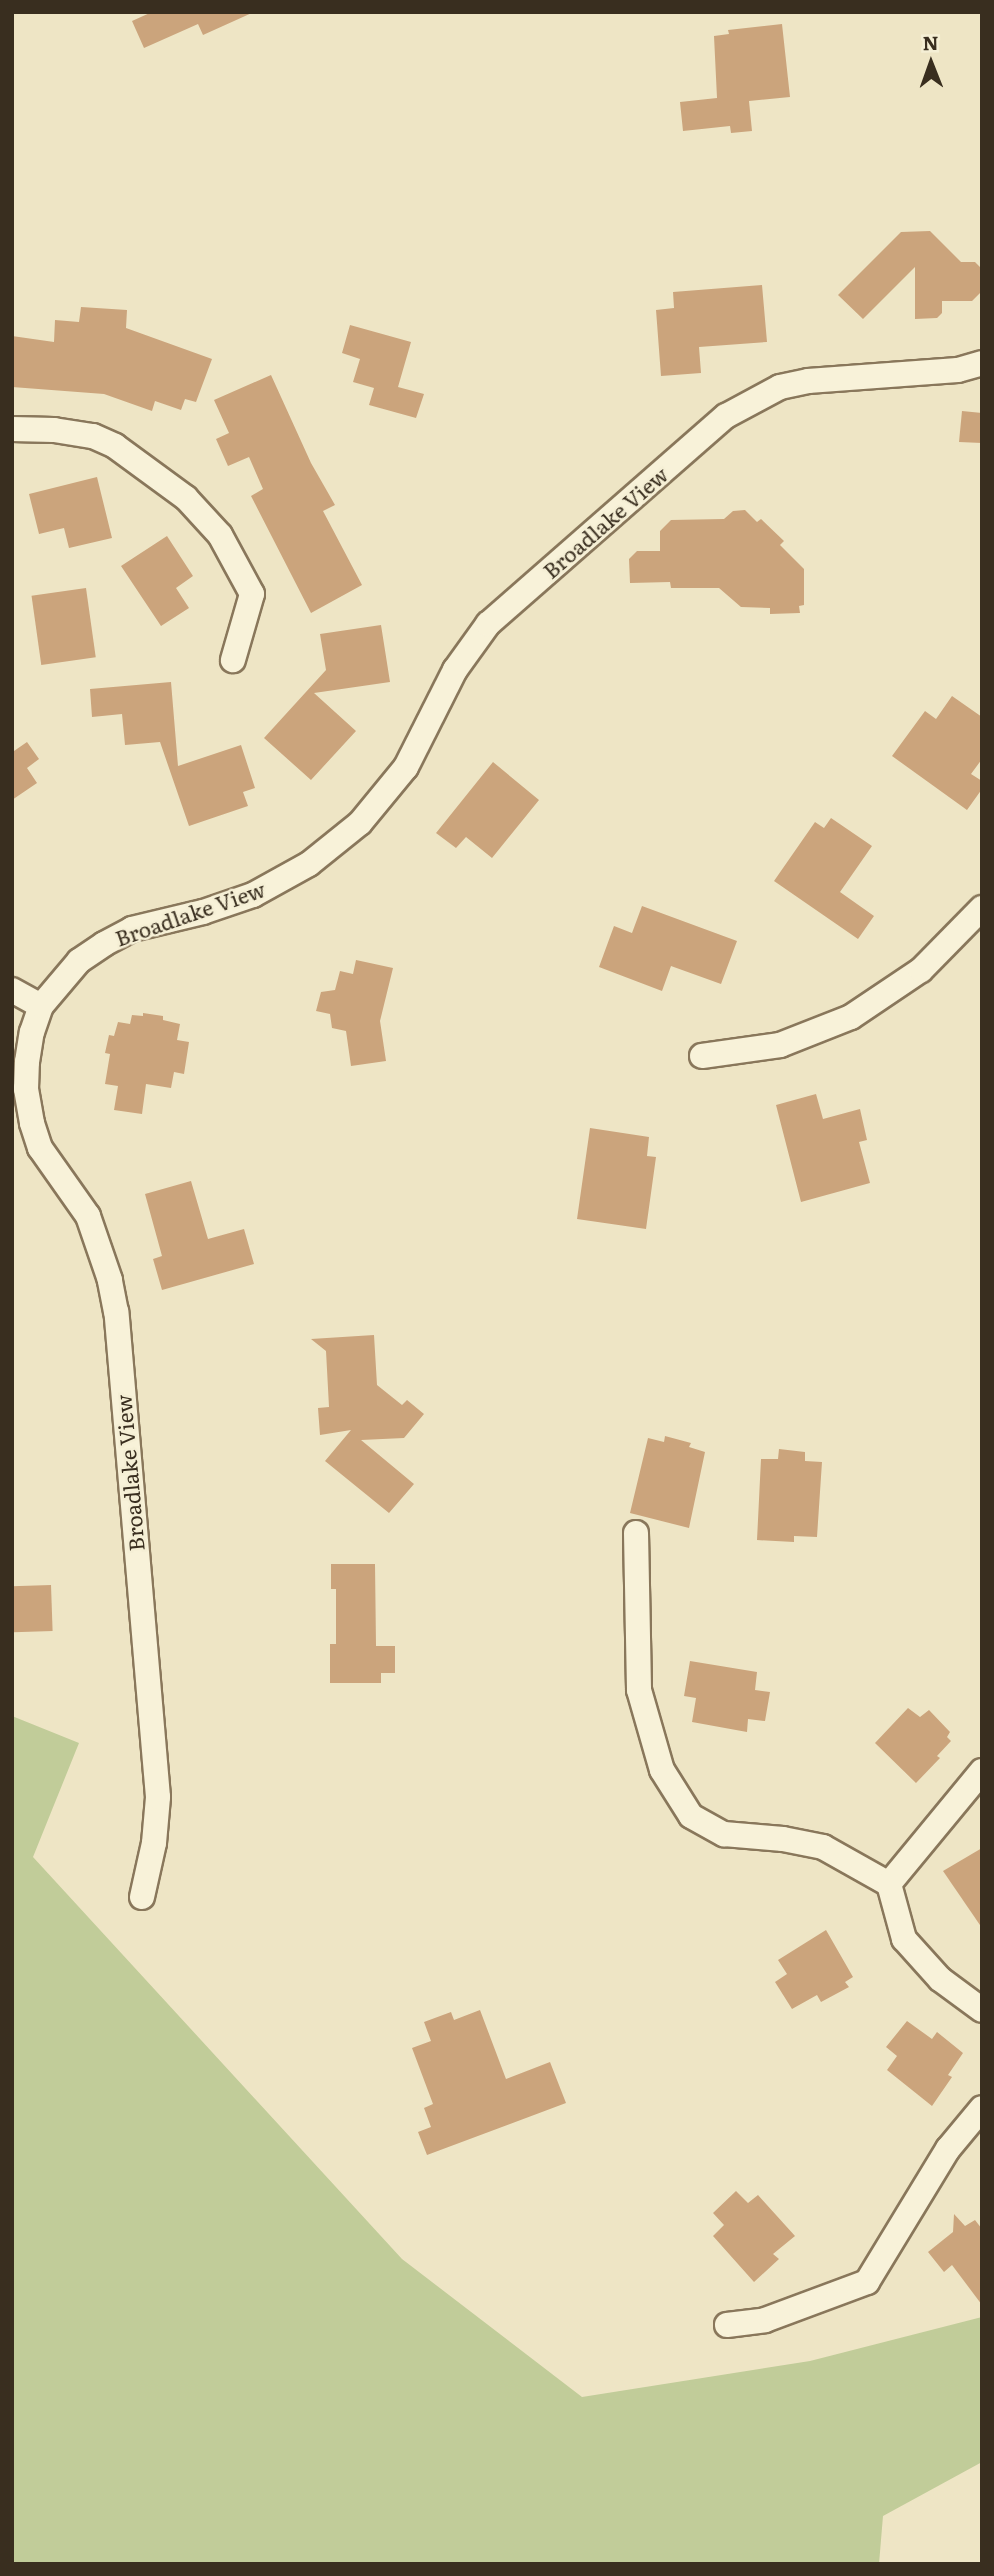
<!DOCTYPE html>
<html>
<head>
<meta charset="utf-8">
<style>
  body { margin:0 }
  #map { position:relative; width:994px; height:2576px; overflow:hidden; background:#eee5c5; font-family:Literata,serif }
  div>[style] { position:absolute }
  .green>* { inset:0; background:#c1cc99 }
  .building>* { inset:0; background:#cba47c; transform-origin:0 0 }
  .roads { filter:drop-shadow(2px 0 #89775b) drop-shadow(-2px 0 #89775b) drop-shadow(0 2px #89775b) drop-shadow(0 -2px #89775b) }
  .minor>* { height:24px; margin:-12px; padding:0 12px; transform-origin:12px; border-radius:12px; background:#f8f2d9 }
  span { translate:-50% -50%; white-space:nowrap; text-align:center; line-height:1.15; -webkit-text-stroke:5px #f5efd5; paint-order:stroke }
  .street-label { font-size:21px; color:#392e1f }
  .frame { position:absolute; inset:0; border:14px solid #392e1f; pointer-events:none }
  .north { position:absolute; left:896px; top:28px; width:70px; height:70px; -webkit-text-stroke:5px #f5efd5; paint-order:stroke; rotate:359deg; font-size:19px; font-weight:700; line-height:28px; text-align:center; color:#392e1f }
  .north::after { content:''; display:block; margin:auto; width:24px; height:32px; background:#392e1f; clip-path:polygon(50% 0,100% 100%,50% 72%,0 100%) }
</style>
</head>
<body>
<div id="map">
  <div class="green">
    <div style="clip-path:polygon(12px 1716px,79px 1743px,33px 1857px,402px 2259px,582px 2397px,810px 2361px,982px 2317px,982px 2462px,883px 2516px,879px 2564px,12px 2564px)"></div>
  </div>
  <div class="building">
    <div style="clip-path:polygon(152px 12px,254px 12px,203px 35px,198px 24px,144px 48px,132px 21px)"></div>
    <div style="clip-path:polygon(782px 24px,790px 97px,749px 101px,752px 131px,731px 133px,730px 126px,683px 131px,680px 102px,717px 98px,714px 36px,729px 34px,728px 30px)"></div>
    <div style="clip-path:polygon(930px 231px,961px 262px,975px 262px,982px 269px,982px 291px,972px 301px,942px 301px,942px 313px,937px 318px,915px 319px,915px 267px,863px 319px,838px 295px,901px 232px)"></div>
    <div style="clip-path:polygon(762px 285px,767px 342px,699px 347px,701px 373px,661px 376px,656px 310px,674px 308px,673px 292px)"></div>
    <div style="clip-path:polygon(81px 307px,127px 310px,126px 328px,212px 359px,196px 402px,185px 399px,181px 410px,155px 401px,152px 411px,104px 394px,12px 387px,12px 336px,54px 342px,55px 320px,79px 322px)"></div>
    <div style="clip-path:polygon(350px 325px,411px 342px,398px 387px,424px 394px,416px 418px,369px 405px,374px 388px,353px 382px,360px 359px,342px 353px)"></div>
    <div style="clip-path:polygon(271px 375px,311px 463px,335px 505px,323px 511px,362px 585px,311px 613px,251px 496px,263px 489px,249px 457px,228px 466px,216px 439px,229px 433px,214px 400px)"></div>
    <div style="clip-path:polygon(962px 411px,982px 413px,982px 443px,959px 442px)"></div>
    <div style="clip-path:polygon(97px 477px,112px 538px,69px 548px,64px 528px,39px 534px,29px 494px)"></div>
    <div style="clip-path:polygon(745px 510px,757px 522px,761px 519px,784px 541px,780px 545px,804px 569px,804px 605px,799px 606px,800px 613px,770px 614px,770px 608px,741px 607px,719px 588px,671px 588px,670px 582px,630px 583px,629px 559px,637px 551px,660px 551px,660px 531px,671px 520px,724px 519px,733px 511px)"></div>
    <div style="clip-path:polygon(167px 536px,193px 576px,176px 588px,189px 608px,161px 626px,121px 566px)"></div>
    <div style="left:86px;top:588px;width:70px;height:55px;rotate:82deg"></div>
    <div style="clip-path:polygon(381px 625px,390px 682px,314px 693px,356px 731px,311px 780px,264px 738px,326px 670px,320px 634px)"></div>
    <div style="clip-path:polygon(171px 682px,178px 766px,241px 745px,255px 788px,243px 792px,248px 806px,189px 826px,160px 742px,125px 745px,122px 714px,92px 717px,90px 689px)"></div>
    <div style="clip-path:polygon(952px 696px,982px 717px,982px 759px,971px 774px,982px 781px,982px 789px,967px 810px,892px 756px,925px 711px,936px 719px)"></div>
    <div style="clip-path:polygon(27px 742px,39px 759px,27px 768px,37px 783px,12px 800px,12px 748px,14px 751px)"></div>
    <div style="clip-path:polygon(493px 762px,539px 800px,492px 858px,466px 837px,456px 848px,436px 833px)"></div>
    <div style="clip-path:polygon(831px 818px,872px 846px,840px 892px,874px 916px,858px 939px,774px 881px,815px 822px,824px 828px)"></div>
    <div style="clip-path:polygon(642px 906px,737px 941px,721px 984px,671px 966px,662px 991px,599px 967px,614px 926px,632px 933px)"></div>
    <div style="clip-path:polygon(356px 960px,393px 968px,380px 1021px,386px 1061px,351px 1066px,346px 1031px,332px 1028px,330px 1014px,316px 1011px,321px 992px,335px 990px,340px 971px,353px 974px)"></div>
    <div style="clip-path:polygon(143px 1013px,163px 1016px,163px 1020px,180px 1024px,177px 1040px,189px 1042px,184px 1074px,174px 1072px,171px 1088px,146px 1084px,142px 1114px,114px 1110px,118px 1086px,105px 1084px,110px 1054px,105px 1053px,109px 1035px,114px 1036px,118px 1022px,130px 1024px,132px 1015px,143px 1016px)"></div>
    <div style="clip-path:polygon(816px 1094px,823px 1119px,860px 1109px,867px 1140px,859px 1142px,870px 1183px,801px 1202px,776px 1105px)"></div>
    <div style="clip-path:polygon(590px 1128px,649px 1137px,647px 1156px,656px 1157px,646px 1229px,577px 1219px)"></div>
    <div style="clip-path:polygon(191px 1181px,208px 1239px,244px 1229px,254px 1264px,162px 1290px,153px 1259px,162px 1256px,145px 1194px)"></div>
    <div style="clip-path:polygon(374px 1335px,377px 1385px,402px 1405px,407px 1400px,424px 1414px,404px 1438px,361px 1440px,414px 1484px,389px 1513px,325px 1461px,351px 1430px,320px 1435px,318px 1408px,329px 1407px,326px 1351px,311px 1339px)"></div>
    <div style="clip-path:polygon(665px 1436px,691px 1443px,689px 1447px,705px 1452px,689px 1528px,630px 1513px,648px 1438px,664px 1442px)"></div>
    <div style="clip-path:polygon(779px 1449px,805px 1452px,805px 1461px,822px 1462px,817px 1537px,794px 1536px,794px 1542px,757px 1540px,761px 1459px,778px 1459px)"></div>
    <div style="clip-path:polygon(331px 1564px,375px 1564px,376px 1646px,395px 1646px,395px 1673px,381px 1673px,381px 1683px,330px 1683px,330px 1644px,336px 1644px,336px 1589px,331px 1589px)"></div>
    <div style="left:51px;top:1585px;width:46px;height:39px;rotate:88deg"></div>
    <div style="clip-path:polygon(690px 1661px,757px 1672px,755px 1690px,770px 1692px,765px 1721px,748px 1719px,747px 1732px,692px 1722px,696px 1698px,684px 1696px)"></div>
    <div style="clip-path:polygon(908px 1708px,920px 1717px,929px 1710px,950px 1732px,947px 1737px,951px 1741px,937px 1756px,940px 1758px,916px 1783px,875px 1743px)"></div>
    <div style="clip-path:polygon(982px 1848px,982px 1928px,943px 1871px)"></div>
    <div style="clip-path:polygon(826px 1930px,853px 1977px,845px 1982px,849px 1987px,821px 2002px,817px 1995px,792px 2009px,775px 1982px,787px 1974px,778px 1960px)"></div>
    <div style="clip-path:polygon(480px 2010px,506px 2079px,550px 2062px,566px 2103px,427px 2155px,418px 2132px,431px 2127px,424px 2108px,433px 2104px,412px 2048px,431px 2041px,424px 2022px,451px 2012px,454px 2020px)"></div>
    <div style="clip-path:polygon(907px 2021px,932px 2039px,937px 2032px,963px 2053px,948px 2075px,952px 2077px,932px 2106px,887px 2070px,897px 2056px,886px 2047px)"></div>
    <div style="clip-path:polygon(736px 2191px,748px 2203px,758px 2195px,795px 2236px,773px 2254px,779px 2259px,754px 2282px,713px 2236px,724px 2225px,713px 2213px)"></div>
    <div style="clip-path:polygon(954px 2214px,965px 2226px,975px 2220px,982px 2229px,982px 2305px,952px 2265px,944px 2272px,928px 2252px,953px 2232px)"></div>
  </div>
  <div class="roads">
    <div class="minor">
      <div style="left:12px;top:429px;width:42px;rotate:1.4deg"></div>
      <div style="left:54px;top:430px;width:39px;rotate:9deg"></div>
      <div style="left:93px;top:436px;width:24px;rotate:24deg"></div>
      <div style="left:115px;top:446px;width:88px;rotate:36.2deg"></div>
      <div style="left:186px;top:498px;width:50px;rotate:47.4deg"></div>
      <div style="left:220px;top:535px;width:67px;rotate:61.5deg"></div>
      <div style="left:252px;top:594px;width:69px;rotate:106.1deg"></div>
      <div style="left:12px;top:990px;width:33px;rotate:29deg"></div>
      <div style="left:702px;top:1056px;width:79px;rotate:-8deg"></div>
      <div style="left:780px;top:1045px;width:76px;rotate:-21.5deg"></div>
      <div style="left:851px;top:1017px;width:84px;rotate:-33.9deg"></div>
      <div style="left:921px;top:970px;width:87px;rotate:-45.5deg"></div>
      <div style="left:636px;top:1533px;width:157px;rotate:88.9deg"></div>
      <div style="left:639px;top:1690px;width:83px;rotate:74deg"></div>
      <div style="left:662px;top:1770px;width:54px;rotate:57.8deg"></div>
      <div style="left:691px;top:1816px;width:38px;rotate:29deg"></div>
      <div style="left:724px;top:1834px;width:59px;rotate:4.8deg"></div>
      <div style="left:783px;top:1839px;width:41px;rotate:11.3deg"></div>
      <div style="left:823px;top:1847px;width:76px;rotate:29.3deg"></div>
      <div style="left:982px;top:1771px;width:146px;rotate:129.5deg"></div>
      <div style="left:889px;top:1884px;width:57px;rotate:74.7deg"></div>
      <div style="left:904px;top:1939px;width:54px;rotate:48deg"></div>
      <div style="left:940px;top:1979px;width:52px;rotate:36.4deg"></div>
      <div style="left:142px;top:1897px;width:55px;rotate:-77.5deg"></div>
      <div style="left:154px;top:1843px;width:46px;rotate:-85deg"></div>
      <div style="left:158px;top:1797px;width:487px;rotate:-94.9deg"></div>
      <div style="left:116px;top:1312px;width:33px;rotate:-101deg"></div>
      <div style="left:110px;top:1280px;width:68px;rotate:-109deg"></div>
      <div style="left:88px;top:1216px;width:83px;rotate:-125.2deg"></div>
      <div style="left:40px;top:1148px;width:26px;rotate:-108deg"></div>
      <div style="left:32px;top:1123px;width:35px;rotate:-100deg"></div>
      <div style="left:26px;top:1089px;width:27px;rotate:-88deg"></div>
      <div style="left:27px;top:1062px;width:30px;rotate:-81deg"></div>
      <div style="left:32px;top:1032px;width:28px;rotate:-71deg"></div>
      <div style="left:41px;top:1006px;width:59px;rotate:-49.8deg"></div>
      <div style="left:79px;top:961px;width:30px;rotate:-34deg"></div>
      <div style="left:104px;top:944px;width:32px;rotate:-28deg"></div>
      <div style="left:132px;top:929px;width:73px;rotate:-13.5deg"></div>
      <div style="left:203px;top:912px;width:53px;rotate:-18.8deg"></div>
      <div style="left:253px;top:895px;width:64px;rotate:-29deg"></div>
      <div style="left:309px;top:864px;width:65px;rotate:-38.8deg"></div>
      <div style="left:360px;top:823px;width:72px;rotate:-50.6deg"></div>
      <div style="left:406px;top:767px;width:109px;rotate:-63.2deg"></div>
      <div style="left:455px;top:670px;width:57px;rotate:-54.3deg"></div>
      <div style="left:488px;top:624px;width:316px;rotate:-41.2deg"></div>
      <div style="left:726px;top:416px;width:61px;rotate:-28.2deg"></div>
      <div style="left:780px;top:387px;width:29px;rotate:-12deg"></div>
      <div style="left:808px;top:381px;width:150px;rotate:-4.2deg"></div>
      <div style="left:958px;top:370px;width:25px;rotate:-16deg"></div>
      <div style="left:727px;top:2325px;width:38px;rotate:-7deg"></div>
      <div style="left:765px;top:2320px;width:109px;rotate:-20.4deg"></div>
      <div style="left:867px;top:2282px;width:156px;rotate:-58.7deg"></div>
      <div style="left:948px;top:2149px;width:53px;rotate:-50.3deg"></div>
    </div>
  </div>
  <div class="street-label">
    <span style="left:605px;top:522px;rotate:-41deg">Broadlake View</span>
    <span style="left:190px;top:913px;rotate:-19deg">Broadlake View</span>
    <span style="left:129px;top:1473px;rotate:-95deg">Broadlake View</span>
  </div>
  <div class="frame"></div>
  <div class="north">N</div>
</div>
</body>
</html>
